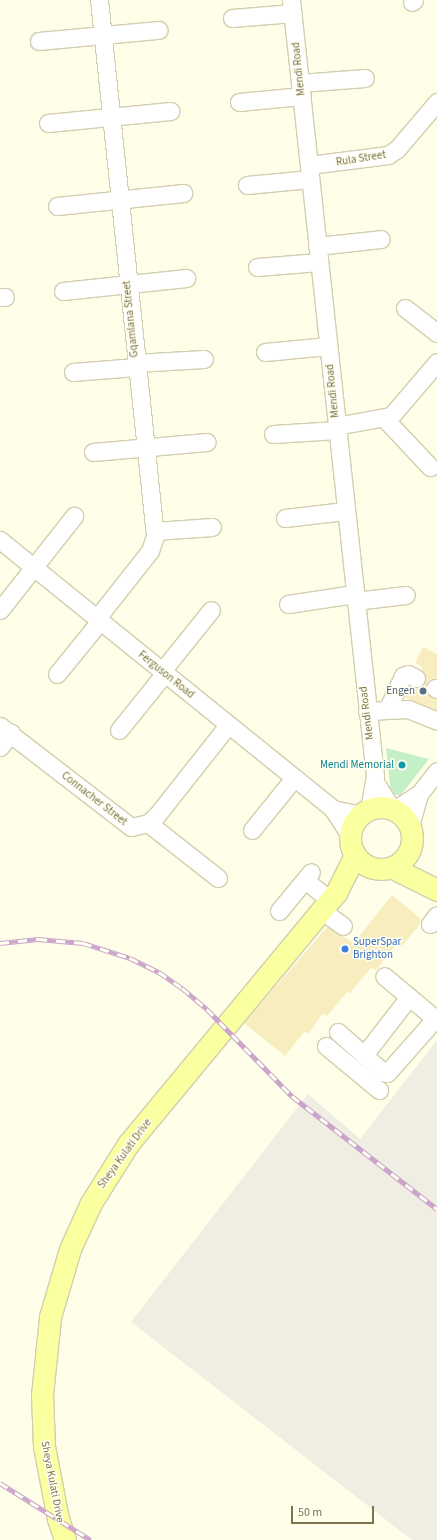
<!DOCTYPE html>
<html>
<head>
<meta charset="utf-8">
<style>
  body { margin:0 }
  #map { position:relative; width:437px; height:1540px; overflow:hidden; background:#fefee9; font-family:"Source Sans 3",sans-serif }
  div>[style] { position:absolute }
  .industrial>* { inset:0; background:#f0eee2 }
  .green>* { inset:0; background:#c5efc6 }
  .building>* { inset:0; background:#f7edbe }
  .roads { filter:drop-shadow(1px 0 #d3cead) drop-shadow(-1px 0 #d3cead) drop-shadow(0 1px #d3cead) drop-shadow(0 -1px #d3cead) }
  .minor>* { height:17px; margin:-8.5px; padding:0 8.5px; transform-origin:8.5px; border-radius:8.5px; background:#fff }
  .major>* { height:21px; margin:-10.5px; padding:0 10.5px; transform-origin:10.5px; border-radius:10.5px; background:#faffa0 }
  .major>.ring { margin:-10.5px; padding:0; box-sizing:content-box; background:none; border:21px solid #faffa0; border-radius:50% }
  .rail>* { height:4.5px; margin-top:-2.25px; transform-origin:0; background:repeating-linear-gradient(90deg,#fffff2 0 9px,#caa4cb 0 18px); box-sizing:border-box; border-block:1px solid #caa4cb }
  .dots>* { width:11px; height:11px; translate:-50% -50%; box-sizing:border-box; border:2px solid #fffff2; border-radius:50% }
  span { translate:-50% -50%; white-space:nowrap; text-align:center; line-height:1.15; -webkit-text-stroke:3px #fffff2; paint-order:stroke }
  .street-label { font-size:11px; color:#7d7249 }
  .service-label { font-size:11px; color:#4e5e75 }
  .right { translate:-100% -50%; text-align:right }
  .culture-label { font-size:11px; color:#0d838f }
  .shop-label { font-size:11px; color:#366cbe }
  .left { translate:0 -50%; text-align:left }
  .scale { position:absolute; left:291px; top:1506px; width:83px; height:18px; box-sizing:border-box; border:2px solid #7d7249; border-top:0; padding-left:5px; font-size:12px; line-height:14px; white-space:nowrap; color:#7d7249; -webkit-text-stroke:3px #fffff2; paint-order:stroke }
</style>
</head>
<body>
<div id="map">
  <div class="industrial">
    <div style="clip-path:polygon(437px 1040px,437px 1540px,412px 1540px,131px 1322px,308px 1094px,360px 1139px)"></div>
  </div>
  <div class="green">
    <div style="clip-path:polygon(386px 748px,429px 759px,400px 796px,391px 793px)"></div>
  </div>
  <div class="building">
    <div style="clip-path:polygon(423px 647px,437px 654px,437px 678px,429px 680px,425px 688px,427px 694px,437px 699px,437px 710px,404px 697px,409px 686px,417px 688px,425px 682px,422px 667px,415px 663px)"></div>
    <div style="clip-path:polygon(392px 895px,421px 919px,420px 924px,401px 947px,396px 945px,376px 970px,371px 968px,350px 993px,347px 992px,327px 1016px,322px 1014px,309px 1033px,304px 1032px,285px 1056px,244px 1023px,327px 927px,354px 943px)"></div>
  </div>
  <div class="roads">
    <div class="minor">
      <div style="left:291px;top:0;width:781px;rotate:83.82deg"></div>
      <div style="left:375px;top:776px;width:34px;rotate:100deg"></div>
      <div style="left:412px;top:2px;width:3px;rotate:-45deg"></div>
      <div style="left:232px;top:18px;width:61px;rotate:-4.7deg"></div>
      <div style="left:39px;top:41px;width:120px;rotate:-5.3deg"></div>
      <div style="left:300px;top:83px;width:65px;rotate:-4.4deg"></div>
      <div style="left:239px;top:102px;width:63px;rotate:-5.4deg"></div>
      <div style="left:48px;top:123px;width:123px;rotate:-5.6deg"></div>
      <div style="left:309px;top:165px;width:80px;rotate:-7.2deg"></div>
      <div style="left:388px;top:155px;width:11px;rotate:-34deg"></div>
      <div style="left:397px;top:149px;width:62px;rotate:-49.6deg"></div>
      <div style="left:247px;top:185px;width:63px;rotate:-5.4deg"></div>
      <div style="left:57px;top:206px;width:127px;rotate:-5.9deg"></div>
      <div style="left:317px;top:246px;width:64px;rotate:-6.2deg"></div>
      <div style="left:257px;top:267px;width:62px;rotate:-4.6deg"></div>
      <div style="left:63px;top:291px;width:124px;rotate:-6deg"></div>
      <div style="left:0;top:297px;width:5px"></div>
      <div style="left:405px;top:308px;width:41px;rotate:38deg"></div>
      <div style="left:265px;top:352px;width:63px;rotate:-5.4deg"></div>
      <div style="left:135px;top:363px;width:69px;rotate:-3.3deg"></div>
      <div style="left:73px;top:372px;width:63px;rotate:-4.5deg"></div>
      <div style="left:385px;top:419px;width:66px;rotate:46.8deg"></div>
      <div style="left:336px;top:426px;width:56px;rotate:-10.3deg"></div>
      <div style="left:391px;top:416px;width:71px;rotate:-49.6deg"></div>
      <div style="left:273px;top:434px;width:64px;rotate:-3.6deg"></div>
      <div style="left:93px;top:452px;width:114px;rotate:-5deg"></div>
      <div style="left:285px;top:518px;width:60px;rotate:-6.7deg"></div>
      <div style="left:155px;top:531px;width:57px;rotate:-4deg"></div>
      <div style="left:0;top:540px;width:428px;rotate:38.9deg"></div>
      <div style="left:333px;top:809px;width:31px;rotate:57deg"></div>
      <div style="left:355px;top:601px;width:51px;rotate:-6.7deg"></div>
      <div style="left:288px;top:604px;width:67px;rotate:-8.6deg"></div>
      <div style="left:0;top:610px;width:120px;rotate:-51.8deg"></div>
      <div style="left:97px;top:618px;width:85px;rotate:-51.7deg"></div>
      <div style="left:150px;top:551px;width:16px;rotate:-72deg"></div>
      <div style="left:155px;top:536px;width:539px;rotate:-95.96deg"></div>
      <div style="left:162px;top:671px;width:78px;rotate:-51.2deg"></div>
      <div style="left:57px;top:674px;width:68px;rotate:-50.9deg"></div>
      <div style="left:435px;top:688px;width:2px;rotate:27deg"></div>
      <div style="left:388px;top:708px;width:35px;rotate:-65deg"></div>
      <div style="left:403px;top:676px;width:5px;rotate:-22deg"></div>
      <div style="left:408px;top:674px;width:9px;rotate:27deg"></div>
      <div style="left:367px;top:711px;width:41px;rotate:-2.8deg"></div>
      <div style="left:408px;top:709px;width:31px;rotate:22deg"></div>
      <div style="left:0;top:726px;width:165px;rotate:37.6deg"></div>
      <div style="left:131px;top:827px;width:17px;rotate:-13deg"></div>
      <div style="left:148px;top:823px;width:12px;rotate:-42deg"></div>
      <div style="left:157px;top:815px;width:115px;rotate:-51.7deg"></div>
      <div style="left:119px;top:730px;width:73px;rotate:-51.1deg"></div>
      <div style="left:0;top:747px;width:18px;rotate:-52deg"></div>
      <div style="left:375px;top:782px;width:32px;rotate:58deg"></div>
      <div style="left:333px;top:809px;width:29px;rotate:12deg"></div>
      <div style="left:394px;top:810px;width:30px;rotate:-33deg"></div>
      <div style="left:419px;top:794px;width:29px;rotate:-52deg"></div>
      <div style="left:148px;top:823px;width:89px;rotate:38.2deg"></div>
      <div style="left:410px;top:826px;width:33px;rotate:-74deg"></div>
      <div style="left:252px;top:830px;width:67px;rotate:-51.1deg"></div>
      <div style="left:305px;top:880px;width:32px;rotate:39deg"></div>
      <div style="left:321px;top:910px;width:27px;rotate:36deg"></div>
      <div style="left:279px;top:911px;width:50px;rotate:-50.6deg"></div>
      <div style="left:430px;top:924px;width:11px;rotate:-52deg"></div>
      <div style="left:338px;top:1032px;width:60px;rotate:41.6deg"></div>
      <div style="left:383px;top:1072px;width:4px;rotate:14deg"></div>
      <div style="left:387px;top:1073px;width:69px;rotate:-48.5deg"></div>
      <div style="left:433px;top:1021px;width:5px;rotate:-101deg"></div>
      <div style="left:432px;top:1016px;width:62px;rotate:-140.2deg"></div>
      <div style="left:326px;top:1046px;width:69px;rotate:39.7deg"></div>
      <div style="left:364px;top:1055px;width:73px;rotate:-52.2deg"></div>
    </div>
    <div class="major">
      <div class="ring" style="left:350px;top:807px;width:41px;height:41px"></div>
      <div style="left:393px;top:868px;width:49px;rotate:26.6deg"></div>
      <div style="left:65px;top:1540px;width:22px;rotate:-108deg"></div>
      <div style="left:58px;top:1519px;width:74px;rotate:-100.9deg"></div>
      <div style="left:44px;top:1446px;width:51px;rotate:-92.2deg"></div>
      <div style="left:42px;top:1395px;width:78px;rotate:-84.1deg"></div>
      <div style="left:50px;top:1317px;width:71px;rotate:-73.6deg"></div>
      <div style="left:70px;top:1249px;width:51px;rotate:-65.5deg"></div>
      <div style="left:91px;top:1203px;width:70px;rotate:-57.9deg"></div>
      <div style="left:128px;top:1144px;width:326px;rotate:-50.4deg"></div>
      <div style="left:336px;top:893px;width:42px;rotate:-63.4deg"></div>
    </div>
  </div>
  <div class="rail">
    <div style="left:0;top:943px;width:38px;rotate:-6deg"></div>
    <div style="left:38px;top:939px;width:45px;rotate:5.1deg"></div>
    <div style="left:83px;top:943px;width:49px;rotate:17.7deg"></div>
    <div style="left:130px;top:958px;width:32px;rotate:26deg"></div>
    <div style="left:159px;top:972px;width:28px;rotate:35deg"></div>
    <div style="left:182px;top:988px;width:33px;rotate:40deg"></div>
    <div style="left:207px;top:1009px;width:122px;rotate:45.7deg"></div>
    <div style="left:292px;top:1096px;width:184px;rotate:37.9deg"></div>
    <div style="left:0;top:1483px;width:107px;rotate:32.1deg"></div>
  </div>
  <div class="dots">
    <div style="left:423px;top:691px;background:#5c6f8a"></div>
    <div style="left:402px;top:765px;background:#0f9aa8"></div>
    <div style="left:345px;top:949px;background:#3f7fe0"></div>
  </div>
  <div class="street-label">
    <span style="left:299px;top:69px;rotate:-96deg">Mendi Road</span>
    <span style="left:361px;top:159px;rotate:-9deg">Rula Street</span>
    <span style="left:131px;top:319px;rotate:-96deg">Gqamlana Street</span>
    <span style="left:333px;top:391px;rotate:-96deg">Mendi Road</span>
    <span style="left:166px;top:675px;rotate:39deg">Ferguson Road</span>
    <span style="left:367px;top:713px;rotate:-97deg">Mendi Road</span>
    <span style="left:94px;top:799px;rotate:38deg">Connacher Street</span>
    <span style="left:125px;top:1154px;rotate:-54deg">Sheya Kulati Drive</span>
    <span style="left:52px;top:1482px;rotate:79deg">Sheya Kulati Drive</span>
  </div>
  <div class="service-label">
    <span class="right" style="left:415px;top:691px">Engen</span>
  </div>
  <div class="culture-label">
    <span class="right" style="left:394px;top:765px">Mendi Memorial</span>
  </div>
  <div class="shop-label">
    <span class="left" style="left:353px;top:949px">SuperSpar<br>Brighton</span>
  </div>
  <div class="scale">50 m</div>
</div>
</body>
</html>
